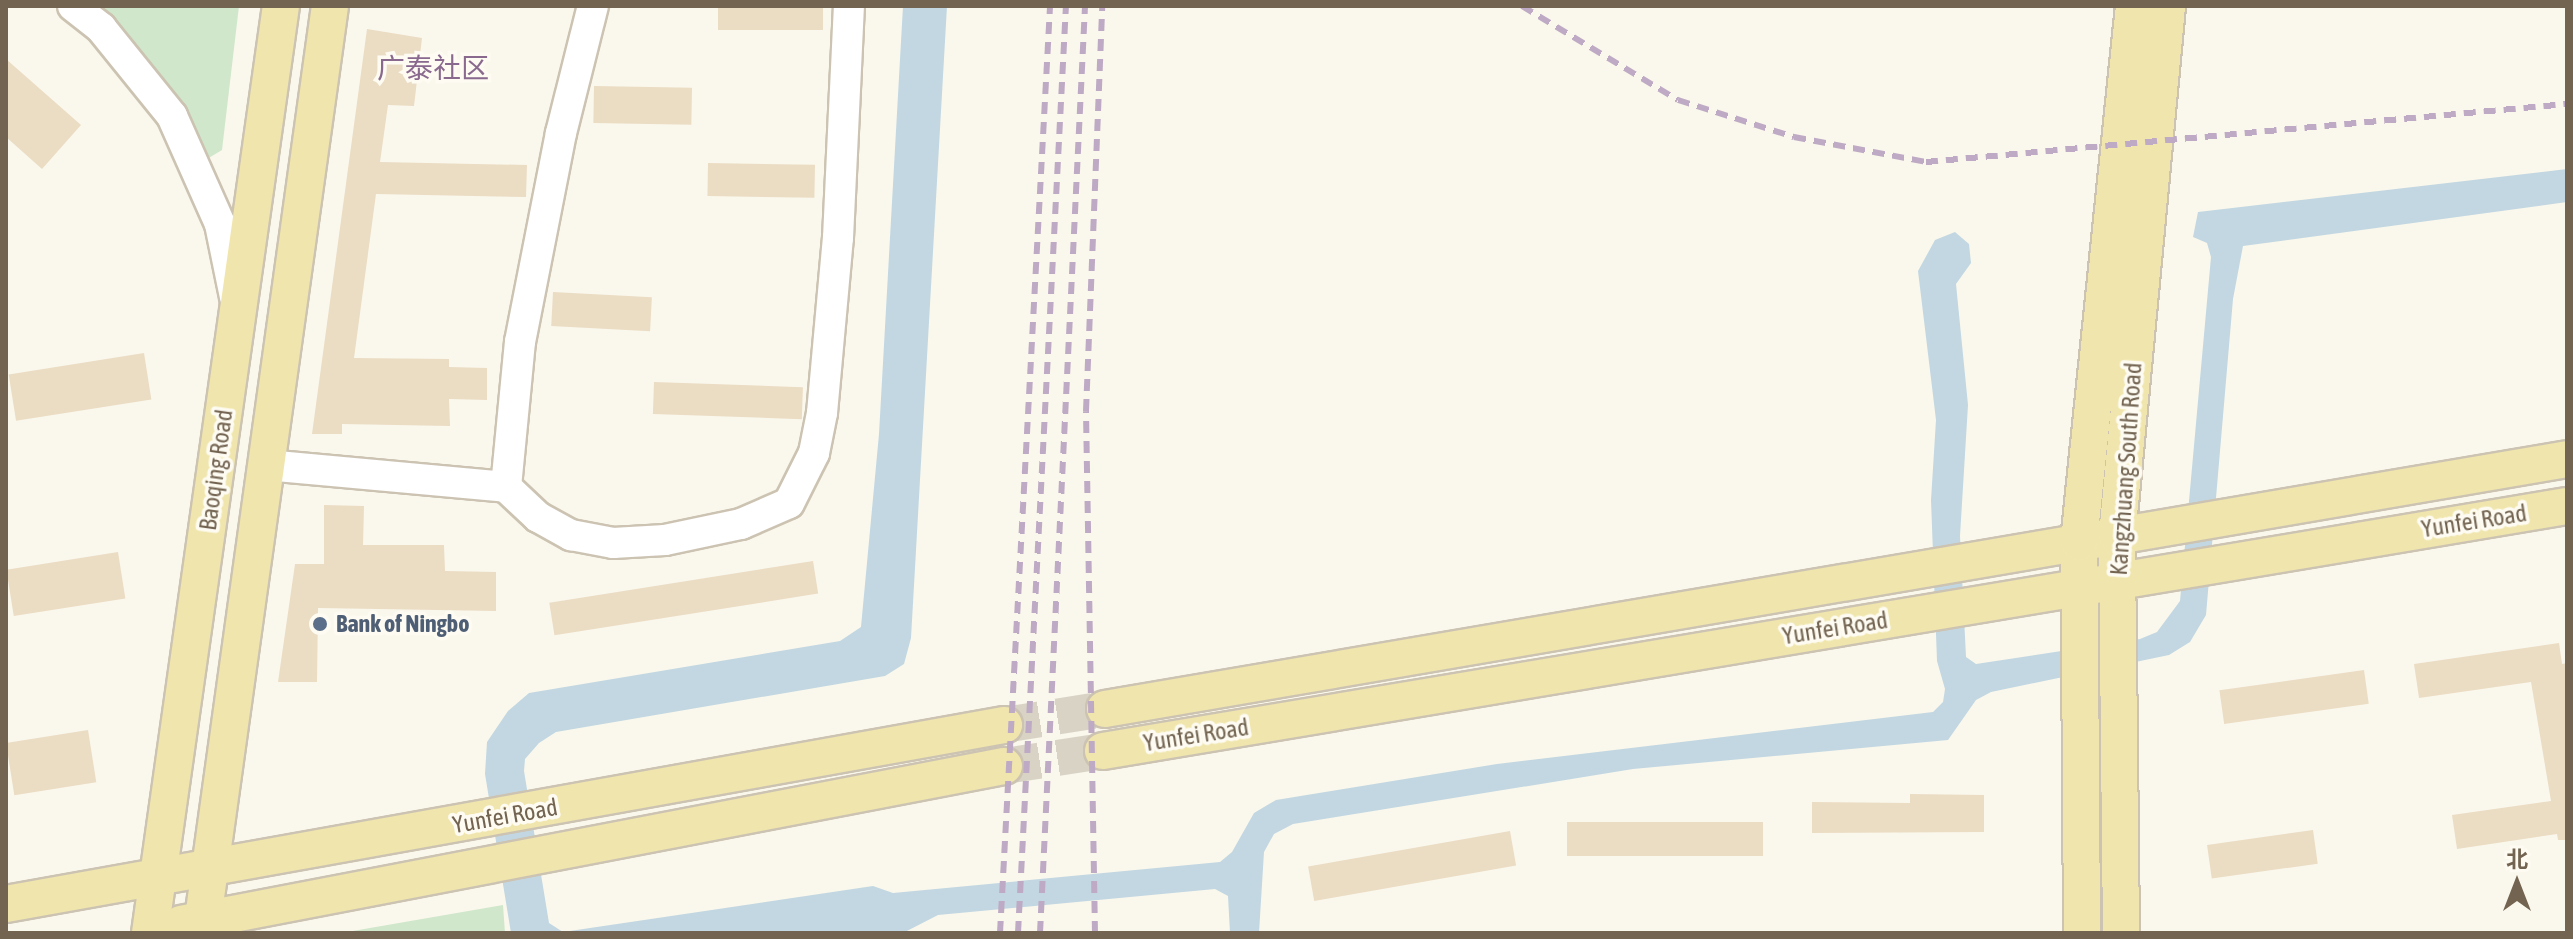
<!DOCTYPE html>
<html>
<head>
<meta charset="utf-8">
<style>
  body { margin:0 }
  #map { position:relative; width:2573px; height:939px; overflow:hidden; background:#faf8ec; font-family:"Asap Condensed","Noto Sans SC",sans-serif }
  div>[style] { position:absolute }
  .green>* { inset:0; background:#d0e7cb }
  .water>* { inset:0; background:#c2d7e2 }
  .building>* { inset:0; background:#ebdcc4; transform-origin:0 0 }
  .major-tunnel>* { height:36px; margin-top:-18px; transform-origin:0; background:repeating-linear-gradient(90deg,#d8d3c5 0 36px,transparent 0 54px) }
  .roads { filter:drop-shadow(2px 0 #ccc3b2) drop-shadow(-2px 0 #ccc3b2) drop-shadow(0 2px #ccc3b2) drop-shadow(0 -2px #ccc3b2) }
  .minor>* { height:30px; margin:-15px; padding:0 15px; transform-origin:15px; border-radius:15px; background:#fff }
  .major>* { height:36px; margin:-18px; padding:0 18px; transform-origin:18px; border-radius:18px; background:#f0e6ad }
  .rail>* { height:6px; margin-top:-3px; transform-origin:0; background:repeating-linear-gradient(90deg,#beaac4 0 12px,transparent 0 20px) }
  .dots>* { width:22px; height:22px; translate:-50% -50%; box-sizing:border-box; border:4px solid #fdfbf2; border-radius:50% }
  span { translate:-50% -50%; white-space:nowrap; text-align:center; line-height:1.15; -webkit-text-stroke:7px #fdfbf2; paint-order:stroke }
  .street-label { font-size:24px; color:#736451 }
  .service-label { font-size:24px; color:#4e5e75; font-weight:700 }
  .left { translate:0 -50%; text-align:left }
  .quarter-label { font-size:28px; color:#8a698e }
  .frame { position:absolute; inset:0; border:8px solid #736451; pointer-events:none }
  .north { position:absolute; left:2477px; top:843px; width:80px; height:80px; -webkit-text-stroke:6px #fdfbf2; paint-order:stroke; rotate:0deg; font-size:22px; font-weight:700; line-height:32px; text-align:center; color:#736451 }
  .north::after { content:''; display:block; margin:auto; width:28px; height:36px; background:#736451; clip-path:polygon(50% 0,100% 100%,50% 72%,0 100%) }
</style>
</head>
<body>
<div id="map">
  <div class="green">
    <div style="clip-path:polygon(83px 6px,239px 6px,222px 150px,207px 159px)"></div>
    <div style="clip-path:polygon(503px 905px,505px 933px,341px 933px)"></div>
  </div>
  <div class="water">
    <div style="clip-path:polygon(903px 6px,947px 6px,911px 638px,904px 664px,885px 676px,556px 732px,539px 743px,525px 759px,524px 771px,549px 923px,563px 932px,873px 886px,893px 893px,1220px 862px,1232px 852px,1254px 813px,1276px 800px,1497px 764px,1933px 712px,1943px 702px,1945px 689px,1937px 661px,1931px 500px,1936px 420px,1918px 271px,1935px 240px,1955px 232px,1969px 244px,1971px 263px,1956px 284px,1968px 405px,1960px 536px,1966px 657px,1976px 664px,2140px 639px,2157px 632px,2180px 601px,2211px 257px,2207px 243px,2193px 237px,2198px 212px,2567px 169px,2567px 202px,2243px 246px,2233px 299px,2206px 615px,2190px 642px,2169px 655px,1991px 692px,1976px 700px,1948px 740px,1633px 769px,1293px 824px,1274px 834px,1264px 852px,1259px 933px,1230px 933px,1228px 896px,1215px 889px,938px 915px,903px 933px,511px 933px,485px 774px,487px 742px,508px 711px,529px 693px,840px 641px,861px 627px,879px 434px)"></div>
  </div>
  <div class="building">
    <div style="left:718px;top:6px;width:105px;height:24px"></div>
    <div style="clip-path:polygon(367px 29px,422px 38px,414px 106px,388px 105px,380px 162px,527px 165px,526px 197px,376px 194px,354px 358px,449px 359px,449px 367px,487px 368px,487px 400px,449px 399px,450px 426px,342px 424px,342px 434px,312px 434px)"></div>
    <div style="clip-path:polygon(6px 59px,81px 125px,42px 169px,6px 137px)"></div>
    <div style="left:594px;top:86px;width:98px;height:37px;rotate:1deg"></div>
    <div style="left:708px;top:163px;width:107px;height:33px;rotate:1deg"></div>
    <div style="left:553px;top:292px;width:99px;height:34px;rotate:3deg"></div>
    <div style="left:144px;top:353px;width:47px;height:137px;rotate:81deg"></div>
    <div style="left:654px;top:382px;width:149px;height:32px;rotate:2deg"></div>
    <div style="clip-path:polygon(324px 505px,364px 506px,363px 545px,444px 545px,445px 571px,496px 572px,496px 611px,318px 608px,317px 682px,278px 682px,295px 564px,324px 564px)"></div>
    <div style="left:118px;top:552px;width:47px;height:113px;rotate:81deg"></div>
    <div style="left:813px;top:561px;width:33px;height:267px;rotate:81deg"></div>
    <div style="clip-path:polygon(2559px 643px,2562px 664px,2567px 663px,2567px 840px,2558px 840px,2557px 834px,2457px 849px,2452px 815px,2551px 801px,2531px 682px,2419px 698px,2414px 664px)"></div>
    <div style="left:2364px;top:670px;width:34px;height:146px;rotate:82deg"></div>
    <div style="left:88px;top:730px;width:53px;height:83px;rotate:81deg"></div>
    <div style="clip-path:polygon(1910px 794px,1984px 795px,1984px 832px,1812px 833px,1812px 802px,1910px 803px)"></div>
    <div style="left:1567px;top:822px;width:196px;height:34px"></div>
    <div style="left:2313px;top:830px;width:34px;height:107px;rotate:82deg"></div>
    <div style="left:1510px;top:831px;width:35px;height:205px;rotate:80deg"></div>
  </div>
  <div class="major-tunnel">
    <div style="left:1004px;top:725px;width:102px;rotate:-9deg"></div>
    <div style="left:1004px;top:766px;width:100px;rotate:-8.6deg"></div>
  </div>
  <div class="roads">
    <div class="minor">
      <div style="left:73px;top:6px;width:36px;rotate:38deg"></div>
      <div style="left:101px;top:28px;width:113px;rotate:51.1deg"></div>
      <div style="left:172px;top:116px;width:118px;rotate:66deg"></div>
      <div style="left:220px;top:224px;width:75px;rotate:78.4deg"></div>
      <div style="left:266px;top:465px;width:241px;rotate:5.2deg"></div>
      <div style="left:506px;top:487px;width:44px;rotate:43.2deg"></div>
      <div style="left:538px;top:517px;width:38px;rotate:29deg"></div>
      <div style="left:571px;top:535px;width:43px;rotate:10.8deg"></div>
      <div style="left:613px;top:543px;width:52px;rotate:-3.3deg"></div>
      <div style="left:665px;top:540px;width:78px;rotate:-11.9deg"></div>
      <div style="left:741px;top:524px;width:52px;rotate:-23.6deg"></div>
      <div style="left:789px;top:503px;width:56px;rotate:-63.4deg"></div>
      <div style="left:814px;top:453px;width:41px;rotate:-78.7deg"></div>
      <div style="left:822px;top:413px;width:176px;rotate:-84.8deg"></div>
      <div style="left:838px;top:238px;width:232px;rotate:-87.3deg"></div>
      <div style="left:506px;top:487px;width:146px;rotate:-84.5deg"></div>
      <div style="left:520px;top:342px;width:213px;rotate:-78.9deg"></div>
      <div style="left:561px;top:133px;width:131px;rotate:-75.9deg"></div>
    </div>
    <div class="major">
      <div style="left:1105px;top:709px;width:1483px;rotate:-9.7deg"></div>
      <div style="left:1103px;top:751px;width:1484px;rotate:-9.5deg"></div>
      <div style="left:6px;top:904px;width:1014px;rotate:-10.17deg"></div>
      <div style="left:181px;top:924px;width:838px;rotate:-10.87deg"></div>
      <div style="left:150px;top:933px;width:936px;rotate:-81.96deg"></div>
      <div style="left:201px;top:933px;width:936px;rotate:-82.08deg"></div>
      <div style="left:2082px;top:933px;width:391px;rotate:-90.4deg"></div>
      <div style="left:2079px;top:542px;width:539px;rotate:-84.14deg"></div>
      <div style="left:2121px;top:933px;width:397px;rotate:-90.6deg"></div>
      <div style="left:2117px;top:536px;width:532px;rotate:-84.61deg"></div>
    </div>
  </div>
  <div class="rail">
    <div style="left:1522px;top:6px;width:182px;rotate:31.1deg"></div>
    <div style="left:1678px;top:100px;width:122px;rotate:17.7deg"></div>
    <div style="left:1794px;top:137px;width:134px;rotate:10.7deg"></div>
    <div style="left:1926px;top:162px;width:644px;rotate:-5.17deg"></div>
    <div style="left:1000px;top:933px;width:928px;rotate:-86.91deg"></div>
    <div style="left:1018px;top:933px;width:928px;rotate:-87.04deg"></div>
    <div style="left:1040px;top:933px;width:928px;rotate:-87.22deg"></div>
    <div style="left:1095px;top:933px;width:522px;rotate:-90.99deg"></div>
    <div style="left:1086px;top:411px;width:405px;rotate:-87.7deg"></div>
  </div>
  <div class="dots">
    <div style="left:320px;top:624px;background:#5c6f8a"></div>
  </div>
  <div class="street-label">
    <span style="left:2126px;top:469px;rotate:-86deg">Kangzhuang South Road</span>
    <span style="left:216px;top:470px;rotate:-82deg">Baoqing Road</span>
    <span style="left:2474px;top:521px;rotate:-9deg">Yunfei Road</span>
    <span style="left:1835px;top:628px;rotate:-9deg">Yunfei Road</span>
    <span style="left:1196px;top:735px;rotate:-9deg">Yunfei Road</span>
    <span style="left:505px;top:816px;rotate:-10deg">Yunfei Road</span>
  </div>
  <div class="service-label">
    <span class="left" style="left:336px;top:624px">Bank of Ningbo</span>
  </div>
  <div class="quarter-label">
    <span style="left:433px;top:68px">广泰社区</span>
  </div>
  <div class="frame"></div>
  <div class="north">北</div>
</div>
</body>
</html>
